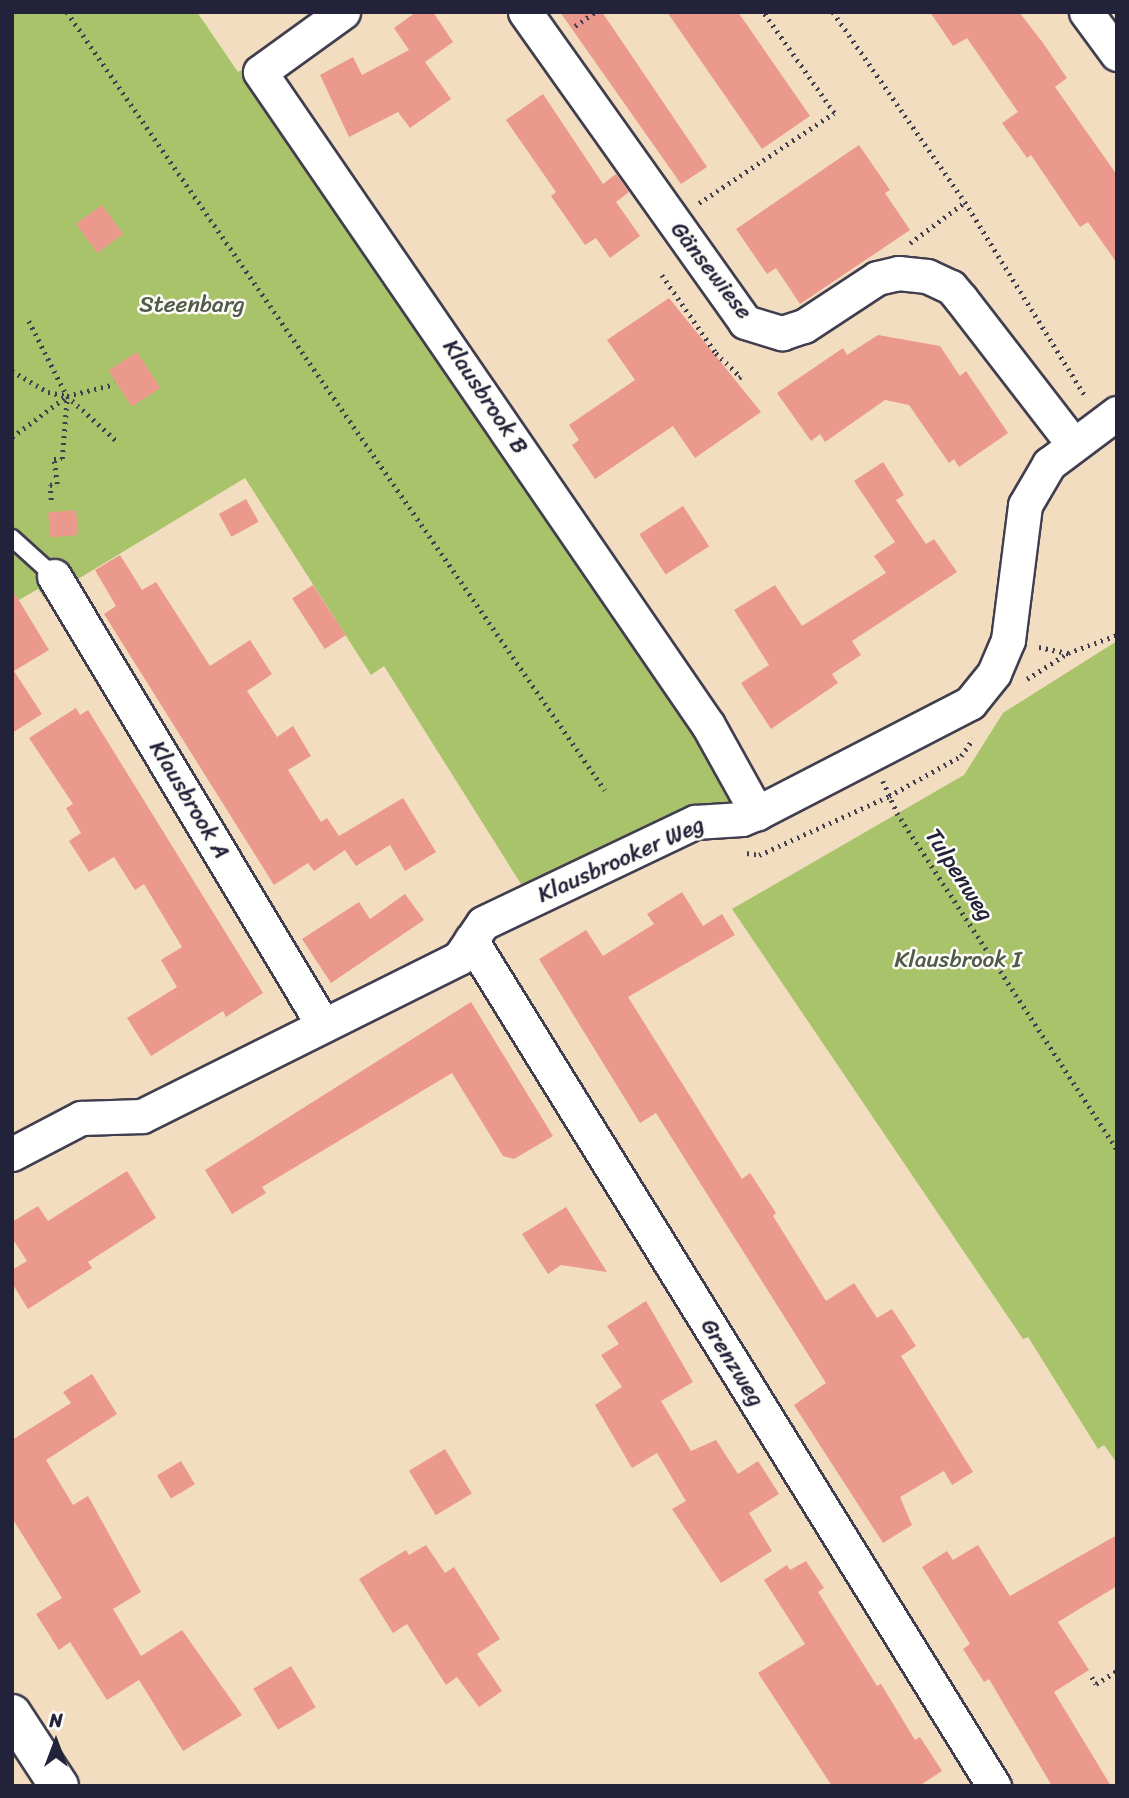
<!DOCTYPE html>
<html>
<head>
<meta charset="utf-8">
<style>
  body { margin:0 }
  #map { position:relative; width:1129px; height:1798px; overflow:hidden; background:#f2ddc0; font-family:Sriracha,sans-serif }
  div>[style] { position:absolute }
  .green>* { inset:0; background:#a9c36a }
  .building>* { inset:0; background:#ec998d; transform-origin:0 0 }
  .path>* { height:4.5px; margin-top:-2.25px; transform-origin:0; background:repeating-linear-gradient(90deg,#413e4f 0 2px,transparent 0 7px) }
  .roads { filter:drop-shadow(2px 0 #413e4f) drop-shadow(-2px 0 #413e4f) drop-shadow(0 2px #413e4f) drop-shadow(0 -2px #413e4f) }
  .service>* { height:16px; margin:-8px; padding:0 8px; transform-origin:8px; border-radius:8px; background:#fff }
  .minor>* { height:33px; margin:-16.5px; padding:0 16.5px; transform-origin:16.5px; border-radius:16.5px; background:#fff }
  .secondary>* { height:38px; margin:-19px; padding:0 19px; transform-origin:19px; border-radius:19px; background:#fff }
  span { translate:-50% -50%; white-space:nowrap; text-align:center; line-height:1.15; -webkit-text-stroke:5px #fdfcf7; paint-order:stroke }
  .street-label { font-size:23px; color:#22223b }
  .park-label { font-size:23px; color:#515a4b }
  .frame { position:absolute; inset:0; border:14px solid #22223b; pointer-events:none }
  .north { position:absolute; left:21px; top:1707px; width:70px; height:70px; -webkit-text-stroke:5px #fdfcf7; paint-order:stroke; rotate:0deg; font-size:19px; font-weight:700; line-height:28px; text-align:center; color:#22223b }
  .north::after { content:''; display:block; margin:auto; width:24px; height:32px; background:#22223b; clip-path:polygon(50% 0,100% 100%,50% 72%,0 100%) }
</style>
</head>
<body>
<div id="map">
  <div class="green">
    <div style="clip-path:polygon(12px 12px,197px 12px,238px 72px,249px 66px,752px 811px,531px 900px,384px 666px,371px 675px,245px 478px,45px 599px,38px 589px,12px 604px)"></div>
    <div style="clip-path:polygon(1117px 641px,1117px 1463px,1104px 1445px,1098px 1449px,1028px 1337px,1023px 1339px,732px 909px,964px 775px,1003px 713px)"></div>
  </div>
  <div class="building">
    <div style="clip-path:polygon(416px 12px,433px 12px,453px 42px,425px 62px,451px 99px,410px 128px,398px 112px,349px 137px,320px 75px,353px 57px,362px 75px,409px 50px,394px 28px)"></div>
    <div style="clip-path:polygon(560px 12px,602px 12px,707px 167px,681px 184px)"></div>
    <div style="clip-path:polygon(667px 12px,738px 12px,810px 116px,762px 149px)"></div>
    <div style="clip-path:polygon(930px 12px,1019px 12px,1043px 43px,1067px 78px,1055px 87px,1117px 175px,1117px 263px,1088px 222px,1080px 227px,1031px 155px,1027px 158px,1002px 123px,1018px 112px,967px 38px,953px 46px)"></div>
    <div style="clip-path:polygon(543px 94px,603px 184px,616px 174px,629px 192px,616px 202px,640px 236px,610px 258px,596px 238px,585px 245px,551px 196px,556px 192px,506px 120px)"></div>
    <div style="clip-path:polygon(859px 145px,890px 190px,885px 193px,910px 230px,800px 304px,776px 268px,767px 274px,736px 229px)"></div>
    <div style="left:102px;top:205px;width:36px;height:32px;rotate:54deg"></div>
    <div style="clip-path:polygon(669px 298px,761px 412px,695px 458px,673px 426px,595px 479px,572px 445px,579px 440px,569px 425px,635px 380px,607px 340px)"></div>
    <div style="clip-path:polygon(878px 335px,940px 346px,960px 376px,966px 371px,1008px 433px,959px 467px,954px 459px,949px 463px,909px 405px,885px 400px,825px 442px,820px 434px,811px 441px,777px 393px,843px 348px,847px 355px)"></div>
    <div style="left:137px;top:352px;width:43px;height:34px;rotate:57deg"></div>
    <div style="clip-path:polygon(883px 462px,904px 495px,896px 500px,926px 544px,934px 539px,957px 572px,852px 641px,861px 655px,832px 674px,838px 683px,771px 729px,741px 683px,769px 665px,734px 610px,775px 585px,802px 626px,886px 573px,874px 556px,895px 542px,854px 481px)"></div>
    <div style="left:246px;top:499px;width:26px;height:31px;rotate:61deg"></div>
    <div style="left:683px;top:506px;width:48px;height:52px;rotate:57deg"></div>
    <div style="left:76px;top:510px;width:25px;height:28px;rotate:85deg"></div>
    <div style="clip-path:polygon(120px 555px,142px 590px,156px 582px,210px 666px,250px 640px,272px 674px,247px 691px,277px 737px,293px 726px,311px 756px,288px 770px,321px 822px,327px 818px,339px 836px,403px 798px,436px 852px,405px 871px,390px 845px,356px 866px,345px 850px,314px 871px,308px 863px,274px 885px,104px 614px,116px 606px,95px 570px)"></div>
    <div style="left:313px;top:585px;width:60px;height:25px;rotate:57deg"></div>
    <div style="clip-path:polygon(12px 589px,49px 650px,14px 671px,42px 714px,12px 733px)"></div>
    <div style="clip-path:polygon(76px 708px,80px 715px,88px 710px,263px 993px,226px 1017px,223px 1011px,151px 1056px,127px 1018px,177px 987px,161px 960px,182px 947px,144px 884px,135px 890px,114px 857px,89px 872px,69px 841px,81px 833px,66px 808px,73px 804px,29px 738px)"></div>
    <div style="clip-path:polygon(682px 892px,703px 926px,722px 914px,735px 935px,628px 997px,742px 1179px,750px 1173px,776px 1213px,773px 1216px,826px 1301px,854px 1283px,877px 1318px,892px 1309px,916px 1346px,901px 1356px,973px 1472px,952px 1485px,944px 1471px,900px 1497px,912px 1525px,883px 1543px,794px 1405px,826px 1383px,656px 1113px,640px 1123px,539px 959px,586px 930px,603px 956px,654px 924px,647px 914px)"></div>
    <div style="clip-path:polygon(405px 894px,424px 920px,331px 983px,302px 939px,359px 902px,370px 919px)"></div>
    <div style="clip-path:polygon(471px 1002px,553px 1136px,514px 1159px,503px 1156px,452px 1073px,262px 1187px,266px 1193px,232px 1214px,205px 1170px)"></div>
    <div style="clip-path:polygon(127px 1171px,156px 1218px,88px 1262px,92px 1268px,28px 1309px,12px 1283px,12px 1270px,27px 1261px,12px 1238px,12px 1222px,38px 1206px,48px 1221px)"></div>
    <div style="clip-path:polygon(566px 1207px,607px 1272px,561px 1265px,548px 1274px,522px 1234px)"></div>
    <div style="clip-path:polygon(646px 1301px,693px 1382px,661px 1401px,691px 1451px,716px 1440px,738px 1474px,758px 1461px,779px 1494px,749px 1513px,772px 1551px,721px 1583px,672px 1509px,686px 1501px,657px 1453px,632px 1468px,595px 1405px,622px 1387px,601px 1355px,619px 1344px,607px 1326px)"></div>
    <div style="clip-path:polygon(92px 1374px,117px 1414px,46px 1460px,73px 1505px,88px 1496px,141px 1592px,113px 1609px,141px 1656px,182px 1630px,242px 1715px,183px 1751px,139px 1680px,107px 1700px,70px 1642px,59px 1650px,36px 1614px,62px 1598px,12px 1518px,12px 1440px,71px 1403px,63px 1392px)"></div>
    <div style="left:445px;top:1449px;width:52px;height:42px;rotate:59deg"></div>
    <div style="left:181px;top:1461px;width:27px;height:28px;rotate:59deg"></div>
    <div style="clip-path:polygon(1117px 1535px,1117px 1586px,1058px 1622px,1089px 1670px,1054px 1692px,1111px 1786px,1052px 1786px,989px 1679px,984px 1682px,963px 1649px,970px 1644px,922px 1567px,947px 1551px,953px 1560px,978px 1545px,1010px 1596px)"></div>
    <div style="clip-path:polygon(426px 1545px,445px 1573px,454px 1567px,500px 1639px,477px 1654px,502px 1691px,479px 1707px,457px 1677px,446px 1685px,407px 1624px,393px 1633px,359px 1579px,406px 1550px,409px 1555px)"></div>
    <div style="clip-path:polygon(806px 1561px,824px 1588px,818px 1592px,877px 1686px,881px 1684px,915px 1740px,920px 1737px,942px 1771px,919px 1786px,832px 1786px,758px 1673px,805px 1644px,764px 1580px,787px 1565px,790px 1570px)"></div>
    <div style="left:291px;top:1666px;width:48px;height:44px;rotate:59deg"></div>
  </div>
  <div class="path">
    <div style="left:67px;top:12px;width:946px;rotate:55.34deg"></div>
    <div style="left:833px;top:12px;width:231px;rotate:55.2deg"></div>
    <div style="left:965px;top:202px;width:229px;rotate:58.2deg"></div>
    <div style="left:575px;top:26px;width:24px;rotate:-35deg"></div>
    <div style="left:699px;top:203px;width:162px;rotate:-33.7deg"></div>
    <div style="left:834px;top:113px;width:123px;rotate:-125.1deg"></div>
    <div style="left:910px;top:243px;width:69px;rotate:-36.7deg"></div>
    <div style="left:662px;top:275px;width:95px;rotate:55.3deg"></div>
    <div style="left:716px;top:353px;width:35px;rotate:44deg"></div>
    <div style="left:741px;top:377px;width:4px;rotate:146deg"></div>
    <div style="left:29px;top:321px;width:84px;rotate:63.1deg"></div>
    <div style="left:67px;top:396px;width:67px;rotate:42deg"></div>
    <div style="left:12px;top:371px;width:42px;rotate:30.3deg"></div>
    <div style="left:48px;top:392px;width:19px;rotate:12deg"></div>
    <div style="left:67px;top:396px;width:49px;rotate:-14deg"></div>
    <div style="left:12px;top:437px;width:69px;rotate:-36.7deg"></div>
    <div style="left:51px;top:500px;width:15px;rotate:-94deg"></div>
    <div style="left:50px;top:485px;width:7px;rotate:-8deg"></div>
    <div style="left:57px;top:484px;width:25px;rotate:-97deg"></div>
    <div style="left:54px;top:459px;width:8px"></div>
    <div style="left:62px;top:459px;width:62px;rotate:-85.4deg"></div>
    <div style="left:1039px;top:647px;width:30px;rotate:12deg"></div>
    <div style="left:1068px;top:653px;width:52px;rotate:-20.2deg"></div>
    <div style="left:1027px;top:679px;width:49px;rotate:-32.4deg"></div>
    <div style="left:883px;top:781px;width:35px;rotate:66deg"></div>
    <div style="left:897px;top:813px;width:402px;rotate:56.8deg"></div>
    <div style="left:747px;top:853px;width:12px;rotate:9deg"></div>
    <div style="left:759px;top:855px;width:143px;rotate:-24.4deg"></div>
    <div style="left:889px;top:796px;width:82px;rotate:-29.1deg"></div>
    <div style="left:961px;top:756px;width:21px;rotate:-55deg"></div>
    <div style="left:1092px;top:1677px;width:8px;rotate:60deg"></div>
    <div style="left:1096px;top:1684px;width:25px;rotate:-32deg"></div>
  </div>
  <div class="roads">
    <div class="service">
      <div style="left:12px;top:538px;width:57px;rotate:42.1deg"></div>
    </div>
    <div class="minor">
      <div style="left:343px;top:12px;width:102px;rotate:144.1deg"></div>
      <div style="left:260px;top:72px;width:792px;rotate:55.55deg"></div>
      <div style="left:708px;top:725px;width:101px;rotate:60.9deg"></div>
      <div style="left:525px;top:12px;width:380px;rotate:54.6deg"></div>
      <div style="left:745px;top:322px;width:39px;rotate:17deg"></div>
      <div style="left:782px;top:333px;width:23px;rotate:-18deg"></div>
      <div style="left:804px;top:326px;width:87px;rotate:-33.3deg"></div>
      <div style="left:877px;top:278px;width:22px;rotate:-13deg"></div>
      <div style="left:898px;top:273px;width:29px;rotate:6deg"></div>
      <div style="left:927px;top:276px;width:26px;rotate:25deg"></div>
      <div style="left:951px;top:287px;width:16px;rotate:50deg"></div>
      <div style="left:961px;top:299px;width:183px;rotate:52.3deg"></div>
      <div style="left:1086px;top:12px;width:52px;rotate:53.6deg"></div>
      <div style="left:54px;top:576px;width:523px;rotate:59.07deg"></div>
      <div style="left:471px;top:940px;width:995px;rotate:58.28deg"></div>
      <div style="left:12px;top:1154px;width:78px;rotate:-27.6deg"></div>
      <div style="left:81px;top:1118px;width:61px;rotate:-1.9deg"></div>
      <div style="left:142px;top:1116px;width:354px;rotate:-26.5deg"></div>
      <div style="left:459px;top:958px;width:42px;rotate:-55.6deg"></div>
      <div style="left:483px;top:923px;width:235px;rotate:-25.5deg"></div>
      <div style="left:695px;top:822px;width:47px;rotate:-3.7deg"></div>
      <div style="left:742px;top:819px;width:16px;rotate:-22deg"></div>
      <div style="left:757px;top:813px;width:240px;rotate:-27.3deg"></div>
      <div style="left:970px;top:703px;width:38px;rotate:-51deg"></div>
      <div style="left:994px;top:673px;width:36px;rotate:-67deg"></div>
      <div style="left:1008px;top:640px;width:136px;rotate:-82.8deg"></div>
      <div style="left:1025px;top:505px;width:48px;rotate:-59.7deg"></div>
      <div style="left:1049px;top:464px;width:85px;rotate:-36.9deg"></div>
    </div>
    <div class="secondary">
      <div style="left:12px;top:1714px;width:86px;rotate:56.9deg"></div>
    </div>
  </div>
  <div class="street-label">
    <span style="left:711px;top:271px;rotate:52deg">Gänsewiese</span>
    <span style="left:485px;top:397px;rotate:56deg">Klausbrook B</span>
    <span style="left:189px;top:800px;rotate:59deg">Klausbrook A</span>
    <span style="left:621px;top:860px;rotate:-24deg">Klausbrooker Weg</span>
    <span style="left:959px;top:875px;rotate:57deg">Tulpenweg</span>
    <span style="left:732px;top:1363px;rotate:58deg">Grenzweg</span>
  </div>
  <div class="park-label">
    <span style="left:192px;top:305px">Steenbarg</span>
    <span style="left:958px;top:960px">Klausbrook I</span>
  </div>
  <div class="frame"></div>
  <div class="north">N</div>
</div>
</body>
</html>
